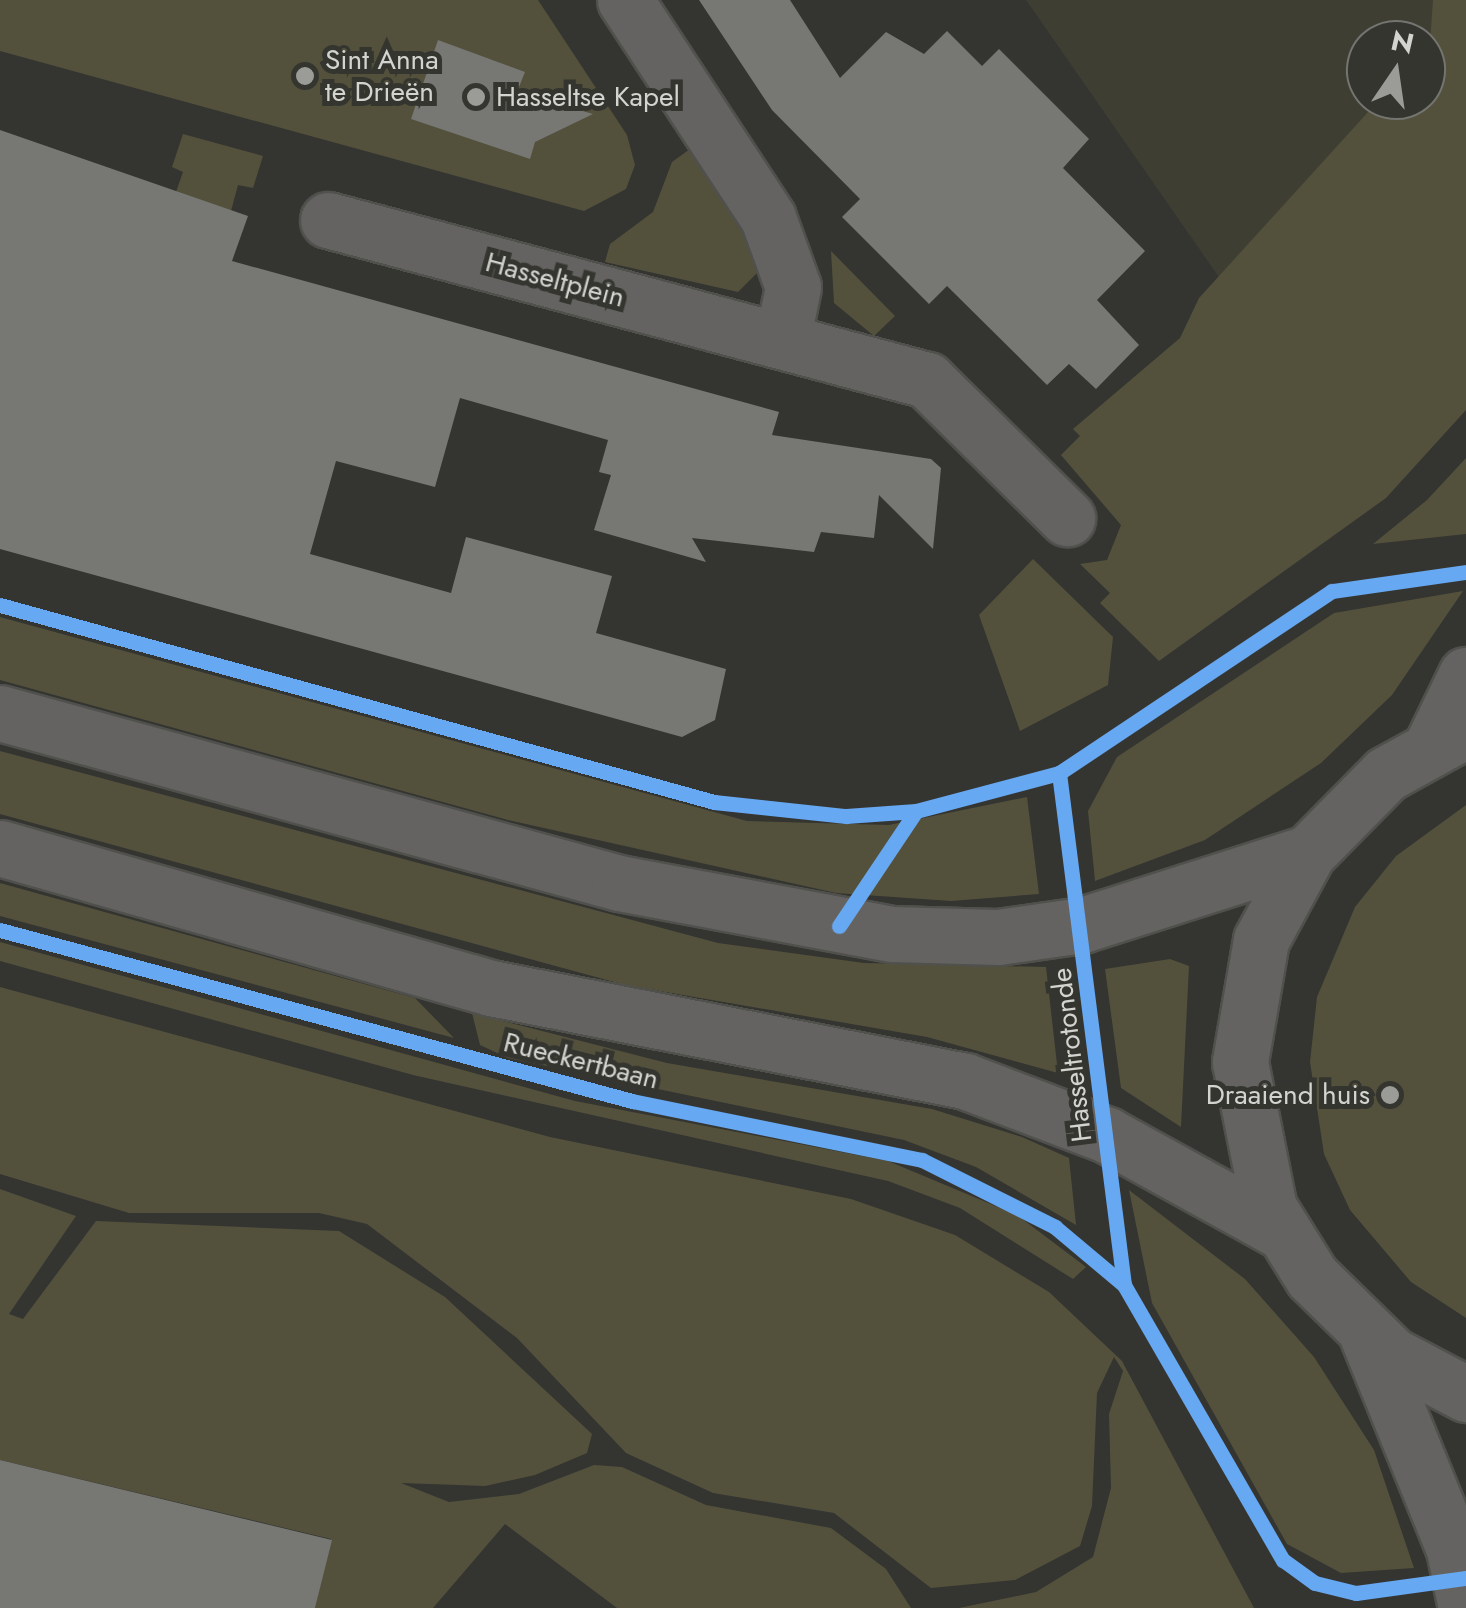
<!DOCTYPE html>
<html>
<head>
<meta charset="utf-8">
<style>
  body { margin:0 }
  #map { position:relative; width:1466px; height:1608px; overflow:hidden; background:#343431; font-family:Jost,sans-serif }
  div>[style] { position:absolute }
  .built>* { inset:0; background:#3e3e33 }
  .green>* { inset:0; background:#53513c }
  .building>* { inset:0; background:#777774 }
  .roads { filter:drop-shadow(2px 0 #50504d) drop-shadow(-2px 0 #50504d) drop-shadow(0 2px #50504d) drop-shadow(0 -2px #50504d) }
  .street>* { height:55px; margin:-27.5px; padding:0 27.5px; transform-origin:27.5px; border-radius:27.5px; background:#646361 }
  .secondary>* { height:55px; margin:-27.5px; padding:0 27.5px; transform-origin:27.5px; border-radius:27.5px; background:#646361 }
  .cycleway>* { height:15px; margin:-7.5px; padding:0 7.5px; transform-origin:7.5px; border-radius:7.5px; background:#66a8f1 }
  .dots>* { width:28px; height:28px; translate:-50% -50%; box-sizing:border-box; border:5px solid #353530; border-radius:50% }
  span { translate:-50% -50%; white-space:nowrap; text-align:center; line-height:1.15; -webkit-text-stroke:10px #353530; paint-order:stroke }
  .poi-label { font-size:28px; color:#d3d3cf }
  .left { translate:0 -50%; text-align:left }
  .right { translate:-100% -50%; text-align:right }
  .street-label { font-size:28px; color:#d3d3cf }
  .north { position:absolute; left:1346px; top:20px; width:100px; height:100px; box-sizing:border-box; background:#353530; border:2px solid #747470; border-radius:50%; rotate:13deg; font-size:28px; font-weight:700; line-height:40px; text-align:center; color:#d3d3cf }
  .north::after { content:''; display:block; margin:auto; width:35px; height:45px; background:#9b9b98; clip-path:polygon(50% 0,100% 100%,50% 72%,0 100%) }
</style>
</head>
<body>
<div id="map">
  <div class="built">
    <div style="clip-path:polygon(1026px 0,1457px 0,1426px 82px,1426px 40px,1366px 40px,1366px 100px,1415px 100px,1271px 352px)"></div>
  </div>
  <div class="green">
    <div style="clip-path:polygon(0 0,538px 0,627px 135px,635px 165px,626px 189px,584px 211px,0 51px)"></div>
    <div style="clip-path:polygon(1433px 0,1466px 0,1466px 410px,1386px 498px,1159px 661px,1100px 603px,1110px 593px,1080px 564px,1107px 560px,1121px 525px,1061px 455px,1080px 436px,1073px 429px,1180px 338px,1199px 298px,1379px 100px,1426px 100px)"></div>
    <div style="clip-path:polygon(183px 134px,263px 156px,253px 188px,238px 185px,231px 211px,176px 192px,183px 172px,172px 167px)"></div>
    <div style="clip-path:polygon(690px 149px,754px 245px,757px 273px,738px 292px,605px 262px,610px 244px,653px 212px,672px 162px)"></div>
    <div style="clip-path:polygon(831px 251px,895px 316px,874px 336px,834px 303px)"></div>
    <div style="clip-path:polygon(1466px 458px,1466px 534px,1373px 544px,1427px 500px)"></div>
    <div style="clip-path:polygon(1033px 559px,1113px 637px,1108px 685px,1020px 731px,979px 615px)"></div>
    <div style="clip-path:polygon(1463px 591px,1392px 695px,1321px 763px,1205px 840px,1095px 881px,1088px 811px,1117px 757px,1334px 613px)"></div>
    <div style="clip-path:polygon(0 617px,747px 821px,889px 825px,1027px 797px,1039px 894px,951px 901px,836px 893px,508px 820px,0 680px)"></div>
    <div style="clip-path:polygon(0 751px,718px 943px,864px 963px,1046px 967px,1058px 1073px,927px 1037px,625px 985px,0 814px)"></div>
    <div style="clip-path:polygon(1466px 805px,1466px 1318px,1411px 1282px,1350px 1210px,1324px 1154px,1310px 1062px,1317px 997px,1355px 907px,1396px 856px)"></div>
    <div style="clip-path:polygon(0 883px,415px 998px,454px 1038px,0 916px)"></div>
    <div style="clip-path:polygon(0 942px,575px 1101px,888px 1161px,1017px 1215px,1086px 1267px,1073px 1279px,960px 1208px,888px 1181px,413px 1075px,0 961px)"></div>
    <div style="clip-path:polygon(1170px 959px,1189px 966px,1181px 1127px,1121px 1088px,1105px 969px)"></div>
    <div style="clip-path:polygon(0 987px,550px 1137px,851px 1199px,955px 1235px,1049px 1292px,1122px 1361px,1254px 1608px,959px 1608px,1036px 1592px,1093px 1557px,1111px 1488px,1109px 1414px,1123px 1371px,1114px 1357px,1097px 1393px,1092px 1506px,1080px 1546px,1015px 1580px,931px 1588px,834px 1513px,713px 1493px,626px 1453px,517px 1338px,367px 1224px,319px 1213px,129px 1213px,0 1174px)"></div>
    <div style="clip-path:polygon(472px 1013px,667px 1063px,932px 1109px,1022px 1137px,1069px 1158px,1076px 1225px,976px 1167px,904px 1140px,508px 1058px,480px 1045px)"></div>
    <div style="clip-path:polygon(0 1189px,76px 1216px,9px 1314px,23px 1319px,96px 1221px,339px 1231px,445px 1297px,592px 1434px,587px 1453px,535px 1475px,485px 1486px,401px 1483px,449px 1502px,519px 1494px,594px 1465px,622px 1467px,706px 1505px,831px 1528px,886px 1569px,911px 1608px,617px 1608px,505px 1524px,433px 1608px,315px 1608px,331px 1539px,0 1460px)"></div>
    <div style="clip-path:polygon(1129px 1190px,1245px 1279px,1314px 1357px,1374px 1450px,1414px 1568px,1341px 1573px,1287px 1544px,1152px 1303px)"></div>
  </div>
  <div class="building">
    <div style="clip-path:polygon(699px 0,790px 0,840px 78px,886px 32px,924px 54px,947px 31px,982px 66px,999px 49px,1089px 139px,1063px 168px,1145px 251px,1097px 300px,1139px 345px,1096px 389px,1069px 364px,1047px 385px,947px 286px,929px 304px,842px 217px,860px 199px,772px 110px)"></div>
    <div style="clip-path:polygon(438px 40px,525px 72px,517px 92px,593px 114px,535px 142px,530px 159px,411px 119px)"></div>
    <div style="clip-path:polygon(0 130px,248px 216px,232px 261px,779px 412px,772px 435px,931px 459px,941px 468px,933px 549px,879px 495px,874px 538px,821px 532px,814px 552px,692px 538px,706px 562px,594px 530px,611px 475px,599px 472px,608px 440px,460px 398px,435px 487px,336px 461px,310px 554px,451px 593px,466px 537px,612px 576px,596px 633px,726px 669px,715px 720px,682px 737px,0 549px)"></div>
    <div style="clip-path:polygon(0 1460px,332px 1540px,315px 1608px,0 1608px)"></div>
  </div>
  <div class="roads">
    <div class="street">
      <div style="left:625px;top:0;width:261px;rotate:56.7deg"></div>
      <div style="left:768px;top:218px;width:73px;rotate:70.1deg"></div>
      <div style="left:793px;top:287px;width:55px;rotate:101.5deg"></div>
      <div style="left:328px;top:220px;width:620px;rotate:14.96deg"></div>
      <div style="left:927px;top:380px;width:197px;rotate:44.6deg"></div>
    </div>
    <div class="secondary">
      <div style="left:0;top:713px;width:642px;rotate:15.36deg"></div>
      <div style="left:619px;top:883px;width:278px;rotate:10.6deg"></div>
      <div style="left:892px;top:934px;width:106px;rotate:1.6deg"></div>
      <div style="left:998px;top:937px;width:85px;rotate:-8.1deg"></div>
      <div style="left:1082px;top:925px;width:237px;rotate:-17.7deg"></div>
      <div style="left:1466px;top:730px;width:91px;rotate:151.2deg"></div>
      <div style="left:1386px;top:774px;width:111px;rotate:134.6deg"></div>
      <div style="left:1308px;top:853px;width:99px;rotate:118.4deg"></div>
      <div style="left:1261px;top:940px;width:124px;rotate:99.8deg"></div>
      <div style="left:1240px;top:1062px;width:149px;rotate:78.8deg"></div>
      <div style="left:1269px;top:1208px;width:81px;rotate:58.1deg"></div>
      <div style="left:1312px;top:1277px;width:112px;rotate:44.3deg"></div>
      <div style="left:1392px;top:1355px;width:84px;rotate:27.8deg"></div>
      <div style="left:1432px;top:745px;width:78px;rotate:-64.1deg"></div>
      <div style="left:0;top:848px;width:511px;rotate:15.91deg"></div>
      <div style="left:491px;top:988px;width:483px;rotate:11.1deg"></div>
      <div style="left:965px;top:1081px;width:152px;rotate:20.8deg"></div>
      <div style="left:1107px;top:1135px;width:201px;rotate:28.9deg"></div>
      <div style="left:1367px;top:1335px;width:231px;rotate:67.9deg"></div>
      <div style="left:1454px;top:1549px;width:60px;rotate:78.5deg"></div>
    </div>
  </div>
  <div class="cycleway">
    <div style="left:0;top:605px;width:741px;rotate:15.42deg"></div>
    <div style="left:714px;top:802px;width:133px;rotate:6.1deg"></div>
    <div style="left:846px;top:816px;width:70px;rotate:-4.1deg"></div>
    <div style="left:916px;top:811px;width:148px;rotate:-14.9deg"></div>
    <div style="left:1059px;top:773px;width:328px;rotate:-33.7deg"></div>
    <div style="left:1332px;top:591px;width:135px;rotate:-8.1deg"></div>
    <div style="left:1059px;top:773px;width:516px;rotate:82.76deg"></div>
    <div style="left:1124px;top:1285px;width:318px;rotate:60deg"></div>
    <div style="left:1283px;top:1560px;width:39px;rotate:36deg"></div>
    <div style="left:1315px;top:1583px;width:42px;rotate:13.7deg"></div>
    <div style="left:1356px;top:1593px;width:111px;rotate:-7.8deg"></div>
    <div style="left:839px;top:926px;width:138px;rotate:-56.2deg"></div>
    <div style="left:0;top:930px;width:655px;rotate:15.14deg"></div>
    <div style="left:632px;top:1101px;width:296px;rotate:11.5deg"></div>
    <div style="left:922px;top:1160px;width:149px;rotate:26.7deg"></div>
    <div style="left:1055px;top:1227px;width:90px;rotate:40deg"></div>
  </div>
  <div class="dots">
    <div style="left:305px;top:76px;background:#9b9b98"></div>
    <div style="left:476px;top:97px;background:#9b9b98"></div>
    <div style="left:1390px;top:1095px;background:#9b9b98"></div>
  </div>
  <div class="poi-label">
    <span class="left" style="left:325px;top:76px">Sint Anna<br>te Drieën</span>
    <span class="left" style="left:496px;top:97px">Hasseltse Kapel</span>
    <span class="right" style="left:1370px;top:1095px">Draaiend huis</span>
  </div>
  <div class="street-label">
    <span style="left:555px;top:280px;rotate:15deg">Hasseltplein</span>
    <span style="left:1072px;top:1055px;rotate:-97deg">Hasseltrotonde</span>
    <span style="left:581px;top:1061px;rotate:14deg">Rueckertbaan</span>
  </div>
  <div class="north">N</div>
</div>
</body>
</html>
